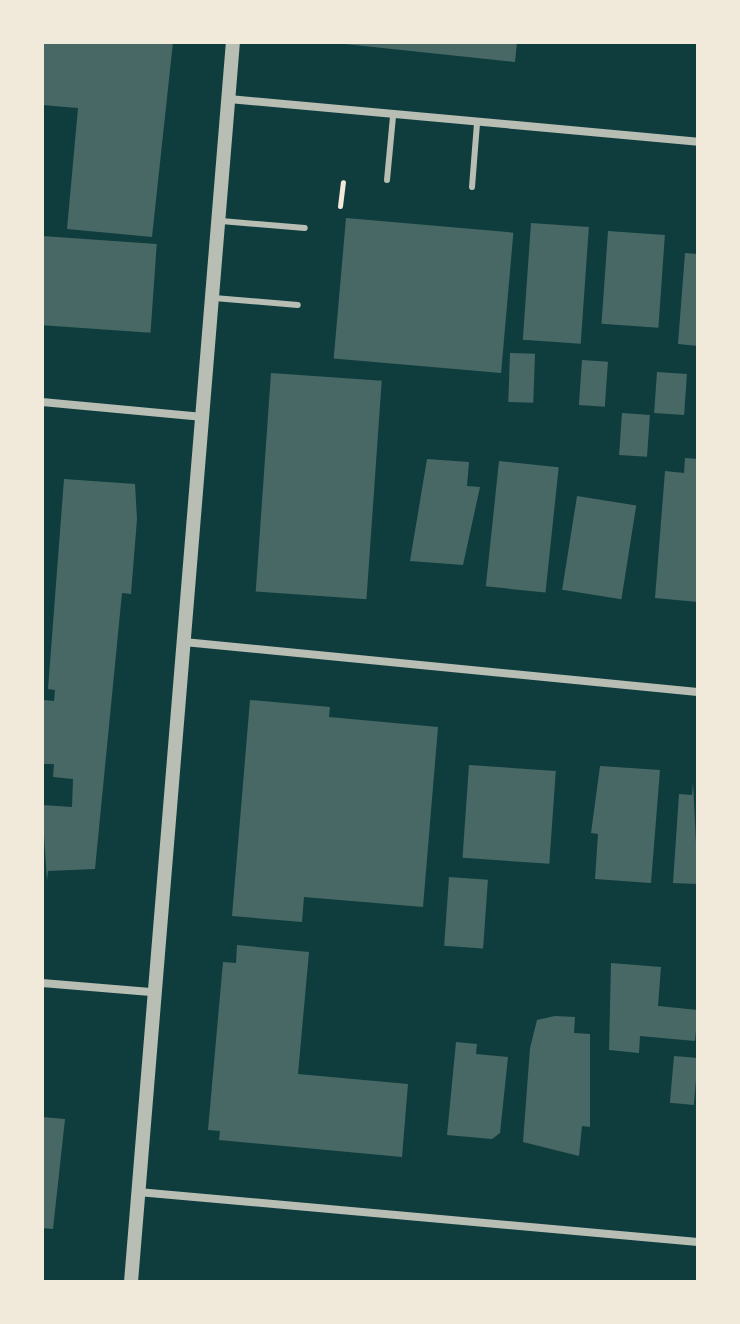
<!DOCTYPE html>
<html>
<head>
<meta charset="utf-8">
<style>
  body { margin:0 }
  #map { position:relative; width:740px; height:1324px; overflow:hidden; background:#0f3d3e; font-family:"Roboto Condensed",sans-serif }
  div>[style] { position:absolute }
  .building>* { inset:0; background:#486865; transform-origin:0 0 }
  .path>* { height:5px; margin:-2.5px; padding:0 2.5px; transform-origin:2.5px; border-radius:2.5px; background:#f1e9da }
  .service>* { height:6px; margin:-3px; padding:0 3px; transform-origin:3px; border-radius:3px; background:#b8beb3 }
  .minor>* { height:8px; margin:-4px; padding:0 4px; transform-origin:4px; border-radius:4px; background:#b8beb3 }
  .tertiary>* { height:14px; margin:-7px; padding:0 7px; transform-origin:7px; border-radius:7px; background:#b8beb3 }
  span { translate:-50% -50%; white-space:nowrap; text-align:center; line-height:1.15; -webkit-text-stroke:6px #f1e9da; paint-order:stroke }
  .frame { position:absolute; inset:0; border:44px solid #f1e9da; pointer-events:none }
</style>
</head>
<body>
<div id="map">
  <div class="building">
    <div style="clip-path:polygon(42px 42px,173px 42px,152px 237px,67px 229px,78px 108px,42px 105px)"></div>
    <div style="clip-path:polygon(326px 42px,517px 42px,515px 62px)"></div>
    <div style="left:346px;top:218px;width:168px;height:141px;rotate:5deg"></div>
    <div style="left:531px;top:223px;width:58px;height:117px;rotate:4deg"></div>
    <div style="left:608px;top:231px;width:57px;height:93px;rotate:4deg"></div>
    <div style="left:42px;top:236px;width:115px;height:89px;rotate:4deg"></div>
    <div style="clip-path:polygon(685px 253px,698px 254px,698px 346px,678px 344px)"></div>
    <div style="left:510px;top:353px;width:25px;height:49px;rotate:2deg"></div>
    <div style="left:582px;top:360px;width:26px;height:45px;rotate:4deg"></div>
    <div style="left:657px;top:372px;width:30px;height:41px;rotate:4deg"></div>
    <div style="left:271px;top:373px;width:111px;height:219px;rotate:4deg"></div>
    <div style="left:622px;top:413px;width:28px;height:42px;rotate:4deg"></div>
    <div style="clip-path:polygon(685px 458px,698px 459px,698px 602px,655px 598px,665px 471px,684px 473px)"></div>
    <div style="clip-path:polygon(427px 459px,469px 462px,467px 486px,480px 487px,463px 565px,410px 561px)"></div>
    <div style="left:499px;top:461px;width:60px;height:126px;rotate:6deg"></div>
    <div style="clip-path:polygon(64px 479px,135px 484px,137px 519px,131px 594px,122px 593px,95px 869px,48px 871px,47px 881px,42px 805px,72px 807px,73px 779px,53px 777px,54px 764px,42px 764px,44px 700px,54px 701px,55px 690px,48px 689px)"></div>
    <div style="left:577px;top:496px;width:60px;height:95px;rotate:9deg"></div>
    <div style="clip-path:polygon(250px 700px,330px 707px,329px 717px,438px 727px,423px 907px,304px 897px,302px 922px,232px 916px)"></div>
    <div style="left:469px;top:765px;width:87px;height:93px;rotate:4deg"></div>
    <div style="clip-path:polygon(600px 766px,660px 770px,651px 883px,595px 879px,598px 834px,591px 833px)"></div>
    <div style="clip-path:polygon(693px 782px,698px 884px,673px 883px,679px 794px,692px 795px)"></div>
    <div style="left:449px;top:877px;width:39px;height:69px;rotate:4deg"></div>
    <div style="clip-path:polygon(237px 945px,309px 952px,298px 1074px,408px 1084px,402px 1157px,219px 1140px,220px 1131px,208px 1130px,223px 962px,236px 963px)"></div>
    <div style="clip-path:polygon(611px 963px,661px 967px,658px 1006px,698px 1010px,695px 1041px,640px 1036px,639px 1053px,609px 1050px)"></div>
    <div style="clip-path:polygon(555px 1016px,575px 1017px,574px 1033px,590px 1034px,590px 1127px,582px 1126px,579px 1156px,523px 1142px,530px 1048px,537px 1020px)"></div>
    <div style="clip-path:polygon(456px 1042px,477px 1044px,476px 1054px,508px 1057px,500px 1133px,492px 1139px,447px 1135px)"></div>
    <div style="left:674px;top:1056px;width:24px;height:47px;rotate:5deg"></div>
    <div style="clip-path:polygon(42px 1117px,65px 1119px,53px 1229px,42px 1228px)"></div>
  </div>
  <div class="path">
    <div style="left:340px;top:206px;width:24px;rotate:-83deg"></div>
  </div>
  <div class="service">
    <div style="left:387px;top:180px;width:64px;rotate:-84.6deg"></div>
    <div style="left:472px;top:187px;width:63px;rotate:-85.5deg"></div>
    <div style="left:221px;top:221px;width:84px;rotate:4.8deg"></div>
    <div style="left:214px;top:298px;width:84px;rotate:4.8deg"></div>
  </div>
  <div class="minor">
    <div style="left:229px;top:99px;width:471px;rotate:5.2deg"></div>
    <div style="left:42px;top:402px;width:162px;rotate:5.3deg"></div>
    <div style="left:184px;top:642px;width:516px;rotate:5.56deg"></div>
    <div style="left:42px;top:983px;width:109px;rotate:4.7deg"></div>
    <div style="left:138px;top:1192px;width:562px;rotate:5.1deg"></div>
  </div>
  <div class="tertiary">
    <div style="left:131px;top:1282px;width:1244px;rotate:-85.3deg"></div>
  </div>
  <div class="frame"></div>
</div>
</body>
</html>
